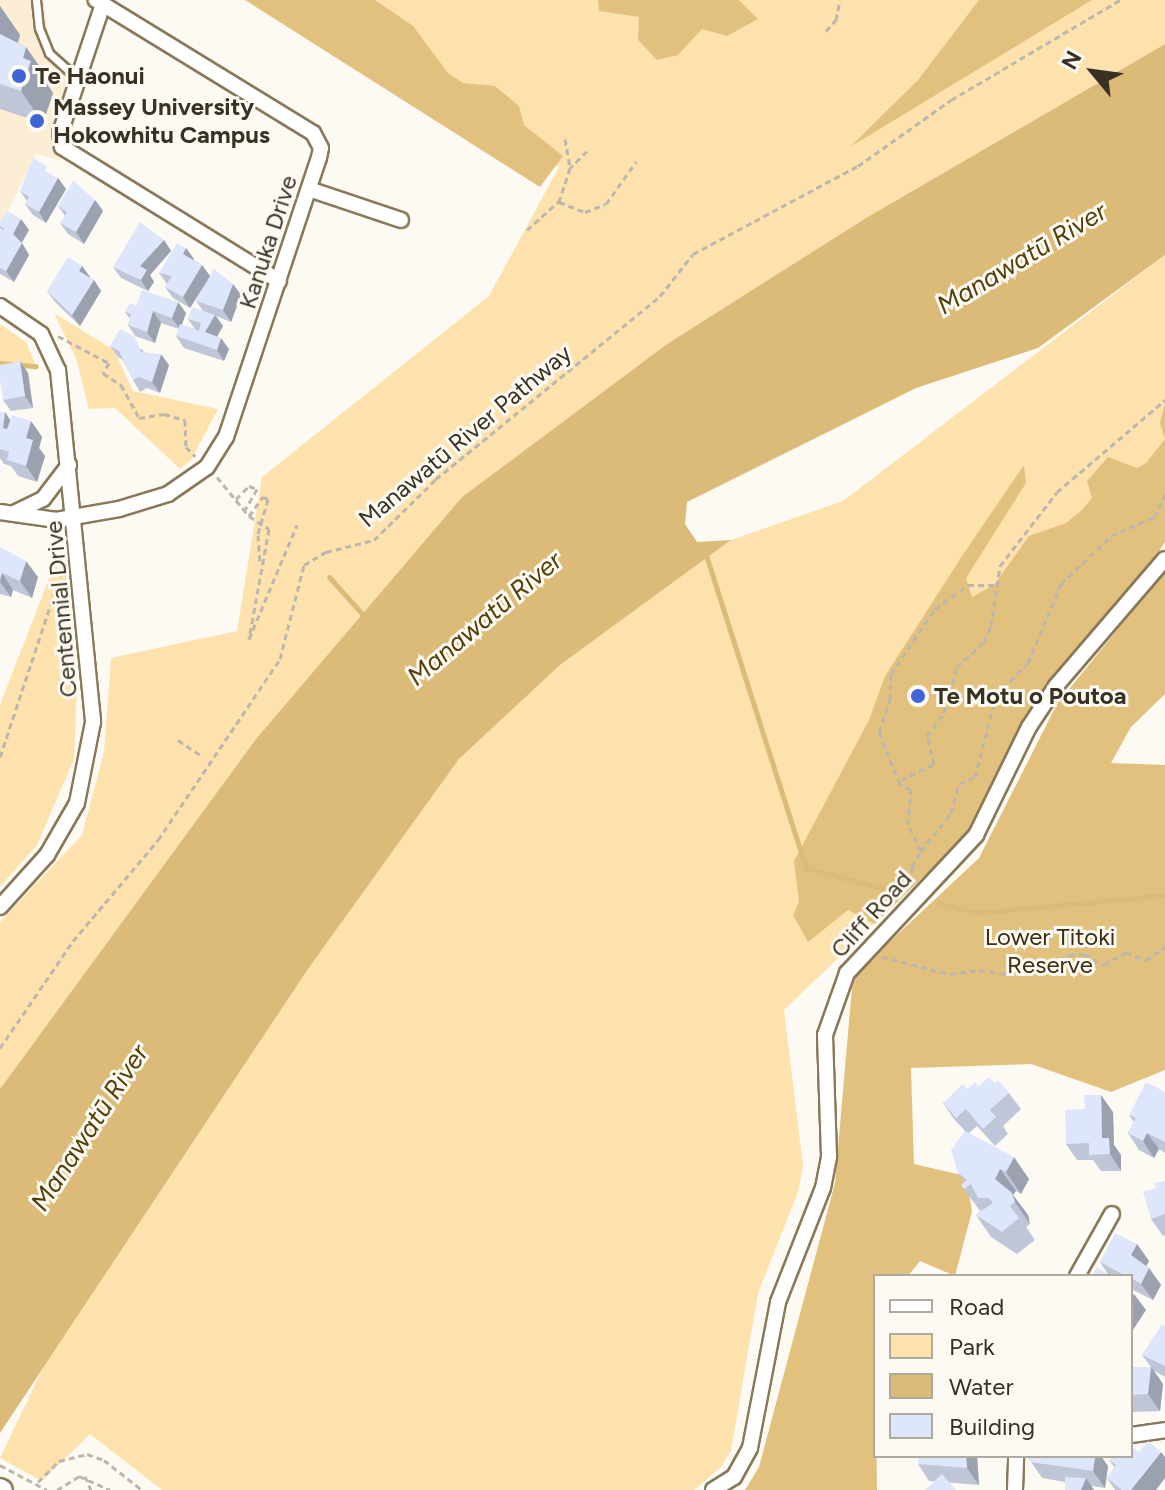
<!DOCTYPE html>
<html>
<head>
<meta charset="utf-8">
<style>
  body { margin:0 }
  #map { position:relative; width:1165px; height:1490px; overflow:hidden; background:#fdfaf3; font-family:Figtree,sans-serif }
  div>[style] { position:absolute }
  .built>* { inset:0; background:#fbeed5 }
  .green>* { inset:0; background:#fde2ae }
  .forest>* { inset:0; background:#e2c17e }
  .water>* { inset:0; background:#dcbb78 }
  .stream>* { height:5px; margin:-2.5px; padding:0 2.5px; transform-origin:2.5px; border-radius:2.5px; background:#dcbb78 }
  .path>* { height:3px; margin-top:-1.5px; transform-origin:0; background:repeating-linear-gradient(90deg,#bbb7ad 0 6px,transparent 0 10px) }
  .roads { filter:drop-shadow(2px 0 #897959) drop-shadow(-2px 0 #897959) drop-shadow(0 2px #897959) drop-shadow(0 -2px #897959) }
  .service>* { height:7px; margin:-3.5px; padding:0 3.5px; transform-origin:3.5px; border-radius:3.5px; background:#fff }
  .minor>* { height:14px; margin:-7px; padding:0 7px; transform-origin:7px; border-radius:7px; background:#fff }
  .secondary>* { height:20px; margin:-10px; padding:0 10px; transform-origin:10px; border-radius:10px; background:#fff }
  .path-bridge>* { height:3px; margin-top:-1.5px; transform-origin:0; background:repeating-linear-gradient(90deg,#bbb7ad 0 6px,transparent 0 10px) }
  .wall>* { inset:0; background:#bec6d7 }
  .shaded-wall>* { inset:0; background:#9ba1af }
  .building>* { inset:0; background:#dde6fa }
  .dots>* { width:22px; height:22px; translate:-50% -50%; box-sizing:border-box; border:4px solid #fdfaf3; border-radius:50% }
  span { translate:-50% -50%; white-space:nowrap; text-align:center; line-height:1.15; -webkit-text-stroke:6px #fdfaf3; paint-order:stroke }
  .poi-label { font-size:24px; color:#393224; font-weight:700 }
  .left { translate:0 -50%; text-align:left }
  .street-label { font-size:24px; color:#393224 }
  .park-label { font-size:24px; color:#3c2e10 }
  .water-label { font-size:26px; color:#553f08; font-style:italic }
  .legend { position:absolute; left:873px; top:1274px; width:260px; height:184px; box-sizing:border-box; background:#fdfaf3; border:2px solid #afaaa0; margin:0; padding:10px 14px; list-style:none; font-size:24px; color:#393224 }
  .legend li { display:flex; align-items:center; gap:16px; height:40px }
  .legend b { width:40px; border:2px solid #afaaa0 }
  .north { position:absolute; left:1053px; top:32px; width:80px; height:80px; -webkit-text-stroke:6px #fdfaf3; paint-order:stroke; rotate:299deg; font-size:22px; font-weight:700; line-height:32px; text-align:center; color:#393224 }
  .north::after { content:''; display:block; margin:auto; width:28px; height:36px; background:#393224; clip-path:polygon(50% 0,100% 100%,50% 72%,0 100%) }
</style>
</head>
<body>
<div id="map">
  <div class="built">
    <div style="clip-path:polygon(0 0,44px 0,49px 40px,73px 78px,77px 103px,73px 139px,60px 160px,36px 154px,0 227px)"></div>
  </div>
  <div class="green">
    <div style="clip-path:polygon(299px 0,1165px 0,1165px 44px,866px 218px,667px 344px,462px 497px,256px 739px,0 1089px,0 922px,82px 835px,104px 752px,111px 658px,237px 631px,262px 477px,489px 296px,559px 167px)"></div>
    <div style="clip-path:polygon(1165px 255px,1165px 542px,1074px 657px,957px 844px,784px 1010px,803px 1166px,798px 1192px,758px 1293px,731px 1451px,721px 1467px,694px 1490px,162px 1490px,90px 1434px,42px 1481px,0 1458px,41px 1372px,308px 969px,459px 759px,560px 665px,731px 540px,843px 501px)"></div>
    <div style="clip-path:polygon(54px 313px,114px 350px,133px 391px,218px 409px,191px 460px,180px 469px,115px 408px,89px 409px,76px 358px)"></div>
    <div style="clip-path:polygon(0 324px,26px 342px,36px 366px,0 363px)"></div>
    <div style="clip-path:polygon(54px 566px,65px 570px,77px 687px,74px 759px,37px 845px,0 887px,0 705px)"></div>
  </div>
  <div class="forest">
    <div style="clip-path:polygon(245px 0,375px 0,413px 26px,448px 73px,463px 83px,495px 86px,519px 106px,524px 125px,563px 156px,540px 187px)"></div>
    <div style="clip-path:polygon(598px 0,739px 0,758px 19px,727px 36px,702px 29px,678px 55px,657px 60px,638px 40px,639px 17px,599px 11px)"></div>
    <div style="clip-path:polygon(979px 0,1092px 0,850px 147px,918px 80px)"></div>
    <div style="clip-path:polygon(1165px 403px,1165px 542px,1148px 568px,1074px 657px,979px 817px,957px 844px,875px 924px,848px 910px,808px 942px,793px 915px,799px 902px,794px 861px,869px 720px,885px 676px,964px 553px,1024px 465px,1026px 483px,966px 578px,972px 597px,994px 585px,1029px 536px,1066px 523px,1082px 510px,1092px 498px,1087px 481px,1108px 457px,1137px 468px,1146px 463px,1165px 439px,1160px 423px)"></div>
    <div style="clip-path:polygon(1165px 571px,1165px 694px,1131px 727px,1111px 763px,1165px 765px,1165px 1070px,1111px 1092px,1031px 1064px,911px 1068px,914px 1164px,966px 1176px,972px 1211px,955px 1276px,920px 1261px,908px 1276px,875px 1276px,877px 1490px,745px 1490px,759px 1467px,835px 1183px,853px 976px,979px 858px,1057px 704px)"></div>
  </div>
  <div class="water">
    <div style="clip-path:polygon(1165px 44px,1165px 255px,1038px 348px,916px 388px,687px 502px,685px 524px,697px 542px,731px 540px,560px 665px,459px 759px,308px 969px,0 1433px,0 1089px,256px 739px,462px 497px,667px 344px,866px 218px)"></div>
  </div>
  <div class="stream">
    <div style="left:0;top:363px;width:36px;rotate:5deg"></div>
    <div style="left:705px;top:552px;width:332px;rotate:72.3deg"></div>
    <div style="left:806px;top:868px;width:83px;rotate:14.7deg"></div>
    <div style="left:329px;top:577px;width:55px;rotate:47.9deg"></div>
    <div style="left:939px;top:903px;width:38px;rotate:15deg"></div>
    <div style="left:976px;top:913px;width:190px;rotate:-5.4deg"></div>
  </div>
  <div class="path">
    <div style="left:826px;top:31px;width:15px;rotate:-48deg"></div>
    <div style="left:836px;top:20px;width:20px;rotate:-79deg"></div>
    <div style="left:565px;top:139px;width:28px;rotate:80deg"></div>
    <div style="left:587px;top:151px;width:24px;rotate:135deg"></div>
    <div style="left:570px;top:168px;width:36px;rotate:108deg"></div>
    <div style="left:559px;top:202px;width:28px;rotate:21deg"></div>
    <div style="left:585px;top:212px;width:22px;rotate:-21deg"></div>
    <div style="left:606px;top:204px;width:52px;rotate:-54.5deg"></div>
    <div style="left:527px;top:230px;width:43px;rotate:-42.2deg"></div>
    <div style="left:58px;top:336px;width:58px;rotate:27.9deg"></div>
    <div style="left:109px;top:363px;width:12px;rotate:121deg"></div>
    <div style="left:103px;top:373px;width:22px;rotate:34deg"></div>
    <div style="left:121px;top:385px;width:38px;rotate:61deg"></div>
    <div style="left:139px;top:418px;width:25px;rotate:-9deg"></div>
    <div style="left:164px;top:414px;width:22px;rotate:16deg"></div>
    <div style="left:185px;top:420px;width:27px;rotate:88deg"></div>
    <div style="left:186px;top:447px;width:13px;rotate:45deg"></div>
    <div style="left:217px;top:477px;width:50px;rotate:50.6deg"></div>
    <div style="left:249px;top:516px;width:24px;rotate:33deg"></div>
    <div style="left:269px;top:529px;width:112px;rotate:100.3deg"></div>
    <div style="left:249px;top:639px;width:124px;rotate:-67.2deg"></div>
    <div style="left:236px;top:499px;width:18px;rotate:-45deg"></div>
    <div style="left:249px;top:486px;width:9px;rotate:21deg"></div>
    <div style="left:257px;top:489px;width:24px;rotate:120deg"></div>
    <div style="left:249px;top:516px;width:24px;rotate:-54deg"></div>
    <div style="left:263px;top:497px;width:5px;rotate:22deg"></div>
    <div style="left:268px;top:499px;width:37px;rotate:106deg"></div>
    <div style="left:258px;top:535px;width:29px;rotate:86deg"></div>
    <div style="left:178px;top:740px;width:30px;rotate:34deg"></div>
    <div style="left:0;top:757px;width:196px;rotate:-71.6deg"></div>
    <div style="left:901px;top:780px;width:37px;rotate:-26deg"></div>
    <div style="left:934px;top:764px;width:29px;rotate:-104deg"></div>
    <div style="left:927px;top:736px;width:29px;rotate:-54deg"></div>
    <div style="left:944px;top:713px;width:48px;rotate:-74.2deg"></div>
    <div style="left:957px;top:667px;width:37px;rotate:-43deg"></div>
    <div style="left:984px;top:642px;width:17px;rotate:-66deg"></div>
    <div style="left:991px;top:626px;width:61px;rotate:-81.5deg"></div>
    <div style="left:1000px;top:566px;width:93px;rotate:-52.4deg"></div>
    <div style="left:1057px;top:492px;width:142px;rotate:-40.4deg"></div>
    <div style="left:921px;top:851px;width:48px;rotate:-51.7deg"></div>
    <div style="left:951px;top:813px;width:30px;rotate:-75deg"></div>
    <div style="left:959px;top:784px;width:17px;rotate:-24deg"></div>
    <div style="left:975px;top:777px;width:84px;rotate:-75.5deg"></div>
    <div style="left:996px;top:696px;width:46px;rotate:-45.9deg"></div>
    <div style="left:1028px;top:663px;width:86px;rotate:-67.3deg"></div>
    <div style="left:1061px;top:584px;width:69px;rotate:-43.8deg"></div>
    <div style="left:1111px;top:536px;width:47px;rotate:-23.8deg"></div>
    <div style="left:1154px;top:517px;width:25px;rotate:-63deg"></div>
    <div style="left:912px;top:882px;width:15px;rotate:-90deg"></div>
    <div style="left:912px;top:867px;width:18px;rotate:-61deg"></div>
    <div style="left:921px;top:851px;width:30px;rotate:-116deg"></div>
    <div style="left:908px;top:824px;width:34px;rotate:-85deg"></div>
    <div style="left:911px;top:790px;width:13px;rotate:-151deg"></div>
    <div style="left:900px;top:784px;width:56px;rotate:-112deg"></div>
    <div style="left:879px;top:732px;width:34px;rotate:-71deg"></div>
    <div style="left:890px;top:700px;width:26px;rotate:-88deg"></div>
    <div style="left:891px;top:674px;width:78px;rotate:-55.9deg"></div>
    <div style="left:935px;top:609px;width:41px;rotate:-36deg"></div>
    <div style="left:968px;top:585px;width:26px"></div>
    <div style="left:882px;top:957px;width:70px;rotate:14deg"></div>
    <div style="left:950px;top:974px;width:29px;rotate:-8deg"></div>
    <div style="left:979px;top:970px;width:24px;rotate:9deg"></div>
    <div style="left:1003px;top:974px;width:37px;rotate:-9deg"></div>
    <div style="left:1040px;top:968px;width:32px;rotate:-24deg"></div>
    <div style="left:1069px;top:955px;width:15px;rotate:-4deg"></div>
    <div style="left:1084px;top:954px;width:23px;rotate:29deg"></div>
    <div style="left:1104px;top:965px;width:26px;rotate:-31deg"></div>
    <div style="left:1126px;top:952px;width:22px;rotate:22deg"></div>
    <div style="left:1146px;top:960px;width:23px;rotate:-34deg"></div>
    <div style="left:0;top:1048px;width:130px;rotate:-55.7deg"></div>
    <div style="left:73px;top:941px;width:132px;rotate:-49.9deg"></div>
    <div style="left:158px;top:840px;width:218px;rotate:-56deg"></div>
    <div style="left:280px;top:659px;width:97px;rotate:-75.7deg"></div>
    <div style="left:304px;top:565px;width:26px;rotate:-31deg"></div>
    <div style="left:326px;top:552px;width:49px;rotate:-14deg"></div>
    <div style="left:374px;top:540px;width:87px;rotate:-44.5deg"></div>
    <div style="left:436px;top:479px;width:289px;rotate:-39.2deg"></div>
    <div style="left:660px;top:296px;width:53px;rotate:-51.8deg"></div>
    <div style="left:693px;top:254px;width:187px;rotate:-28.1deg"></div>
    <div style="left:858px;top:166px;width:114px;rotate:-35.4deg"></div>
    <div style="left:951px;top:100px;width:196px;rotate:-30.6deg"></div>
    <div style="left:85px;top:1476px;width:15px;rotate:67deg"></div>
    <div style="left:38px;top:1482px;width:30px;rotate:-45deg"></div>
    <div style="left:59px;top:1461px;width:29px;rotate:-14deg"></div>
    <div style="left:87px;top:1454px;width:18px;rotate:19deg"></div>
    <div style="left:104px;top:1460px;width:48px;rotate:38.3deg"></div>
    <div style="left:57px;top:1490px;width:26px;rotate:-32deg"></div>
    <div style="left:79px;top:1476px;width:34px;rotate:24deg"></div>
  </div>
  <div class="roads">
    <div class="service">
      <div style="left:36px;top:0;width:28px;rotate:84deg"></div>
      <div style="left:39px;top:28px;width:27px;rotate:68deg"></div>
      <div style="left:49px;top:53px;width:39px;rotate:42deg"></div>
    </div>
    <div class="minor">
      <div style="left:103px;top:4px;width:136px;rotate:108.4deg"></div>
      <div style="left:60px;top:133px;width:14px;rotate:82deg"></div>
      <div style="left:62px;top:147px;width:255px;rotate:31.7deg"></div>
      <div style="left:309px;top:189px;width:97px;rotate:18.6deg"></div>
      <div style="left:0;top:306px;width:50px;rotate:34.3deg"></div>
      <div style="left:41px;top:334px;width:40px;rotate:65deg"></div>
      <div style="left:58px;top:370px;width:354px;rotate:84.3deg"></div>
      <div style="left:93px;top:722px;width:83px;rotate:101.2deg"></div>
      <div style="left:77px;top:803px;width:60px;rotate:120deg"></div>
      <div style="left:47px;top:855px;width:70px;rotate:132.1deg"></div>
      <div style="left:0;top:512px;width:57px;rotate:8.1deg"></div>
      <div style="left:56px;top:520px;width:64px;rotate:-9.9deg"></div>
      <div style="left:119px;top:509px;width:51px;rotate:-17deg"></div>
      <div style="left:168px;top:494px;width:47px;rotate:-34.7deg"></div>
      <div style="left:207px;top:467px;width:36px;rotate:-58deg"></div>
      <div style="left:226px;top:437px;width:294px;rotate:-71.6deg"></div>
      <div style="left:319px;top:158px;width:10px;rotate:-79deg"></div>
      <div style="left:321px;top:148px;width:17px;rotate:-118deg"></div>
      <div style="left:313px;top:133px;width:255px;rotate:-148.5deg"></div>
      <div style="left:14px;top:513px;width:32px;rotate:-26deg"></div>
      <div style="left:43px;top:499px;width:43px;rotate:-52.6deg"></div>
      <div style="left:1077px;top:1276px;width:71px;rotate:-60.6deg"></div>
      <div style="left:1131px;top:1435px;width:34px;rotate:-8deg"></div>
      <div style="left:713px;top:1490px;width:25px;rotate:-32deg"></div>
      <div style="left:734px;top:1477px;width:33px;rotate:-61deg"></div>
      <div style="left:750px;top:1448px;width:149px;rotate:-79.1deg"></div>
      <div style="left:778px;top:1302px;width:123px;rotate:-68.5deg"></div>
      <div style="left:823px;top:1188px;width:33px;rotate:-79deg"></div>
      <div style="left:829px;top:1156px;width:121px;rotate:-91.9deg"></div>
      <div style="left:825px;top:1035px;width:66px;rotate:-70.5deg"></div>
      <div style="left:847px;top:973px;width:189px;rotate:-46.9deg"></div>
      <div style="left:976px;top:835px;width:120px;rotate:-63.9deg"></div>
      <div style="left:1029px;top:727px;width:49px;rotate:-56.6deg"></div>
      <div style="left:1056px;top:686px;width:167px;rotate:-49.4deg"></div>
      <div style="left:1015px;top:1490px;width:34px;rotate:-88deg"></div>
    </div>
    <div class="secondary">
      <div style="left:0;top:1489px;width:2px;rotate:27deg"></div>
    </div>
  </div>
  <div class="path-bridge">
    <div style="left:0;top:1465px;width:53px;rotate:28deg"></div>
  </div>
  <div class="wall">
    <div style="clip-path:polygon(0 6px,20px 35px,18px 43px,26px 47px,49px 80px,47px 84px,53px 93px,43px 123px,0 109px)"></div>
    <div style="clip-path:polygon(58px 178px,66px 189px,46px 223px,33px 215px,25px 204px,27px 201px,20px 191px)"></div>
    <div style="clip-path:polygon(95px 200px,103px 211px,84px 244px,68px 234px,60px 223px,65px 216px,58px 206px)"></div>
    <div style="clip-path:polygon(21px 219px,29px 230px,22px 243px,29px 255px,14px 282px,0 274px,0 232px,2px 230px,0 228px,0 223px)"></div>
    <div style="clip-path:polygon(164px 240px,171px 251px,150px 275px,154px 282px,148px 291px,121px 278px,113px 267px)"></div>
    <div style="clip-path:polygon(186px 248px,194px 260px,202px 265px,210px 276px,233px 284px,241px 295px,231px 322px,216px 316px,223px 326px,217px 336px,229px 349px,224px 361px,184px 348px,176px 336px,179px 329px,161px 323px,155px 343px,135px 336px,128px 325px,130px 319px,125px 312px,136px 306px,186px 313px,182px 325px,195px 329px,188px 319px,203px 311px,196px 301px,206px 283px,190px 308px,173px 298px,165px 287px,167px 284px,159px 273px)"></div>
    <div style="clip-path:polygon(82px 266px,90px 277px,90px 278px,94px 280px,101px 291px,80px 326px,55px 302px,47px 291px)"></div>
    <div style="clip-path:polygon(110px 346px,142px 349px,144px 352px,169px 365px,160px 393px,147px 388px,140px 392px,133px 380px,123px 360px,118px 357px)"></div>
    <div style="clip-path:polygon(20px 361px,28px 373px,33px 408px,11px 411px,3px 400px)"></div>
    <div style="clip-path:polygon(0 412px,5px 412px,10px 420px,31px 421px,42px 437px,39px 448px,45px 456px,37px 482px,18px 476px,11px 466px,4px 464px,0 458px)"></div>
    <div style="clip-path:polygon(0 547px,38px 577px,32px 598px,13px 590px,11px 597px,0 594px)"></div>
    <div style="clip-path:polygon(995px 1083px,1009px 1093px,1021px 1109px,1003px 1126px,1008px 1134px,995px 1146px,977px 1126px,969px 1133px,1029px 1179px,1021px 1194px,1016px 1191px,1013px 1195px,1028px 1215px,1030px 1224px,1026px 1227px,1035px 1240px,1017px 1254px,991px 1237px,976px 1215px,985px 1208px,980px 1211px,961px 1185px,964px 1182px,958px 1173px,965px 1131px,954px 1119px,943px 1103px,967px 1089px)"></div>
    <div style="clip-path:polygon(1165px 1092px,1165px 1153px,1159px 1149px,1154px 1158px,1139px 1150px,1128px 1133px,1134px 1122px,1129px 1115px)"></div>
    <div style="clip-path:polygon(1113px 1112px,1114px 1145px,1121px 1155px,1121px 1171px,1101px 1171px,1093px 1160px,1077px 1160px,1066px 1144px)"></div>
    <div style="clip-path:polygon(1165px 1181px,1165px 1235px,1163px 1236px,1151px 1219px,1156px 1188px)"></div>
    <div style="clip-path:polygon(1137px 1244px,1149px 1261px,1146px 1266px,1149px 1268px,1161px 1285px,1153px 1300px,1131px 1289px,1131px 1276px,1092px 1276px,1109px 1276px,1100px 1262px)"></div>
    <div style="clip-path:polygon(1165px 1326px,1165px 1377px,1154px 1371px,1163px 1384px,1160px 1411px,1131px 1412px,1131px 1367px,1151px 1367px,1142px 1355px)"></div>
    <div style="clip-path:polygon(918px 1456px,977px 1456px,979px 1485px,929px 1481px,918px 1464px)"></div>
    <div style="clip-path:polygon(1027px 1456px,1108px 1466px,1105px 1488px,1091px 1486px,1094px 1490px,1065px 1482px,1042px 1478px)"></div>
    <div style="clip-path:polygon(1109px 1460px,1156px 1490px,1115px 1490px,1107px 1478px,1115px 1468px)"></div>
  </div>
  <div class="shaded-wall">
    <div style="clip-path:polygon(0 6px,20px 35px,12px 60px,0 43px)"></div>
    <div style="clip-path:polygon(26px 47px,49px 80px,47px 84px,53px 93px,43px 123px,21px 91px,23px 58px)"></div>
    <div style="clip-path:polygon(58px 178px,66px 189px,46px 223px,39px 212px)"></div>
    <div style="clip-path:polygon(95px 200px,103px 211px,84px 244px,76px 232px)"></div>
    <div style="clip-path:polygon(21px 219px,29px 230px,20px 245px,13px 234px)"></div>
    <div style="clip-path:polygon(164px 240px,171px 251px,150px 275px,154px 282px,148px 291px,141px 280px,140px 266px)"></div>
    <div style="clip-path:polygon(22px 243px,29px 255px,14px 282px,6px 271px)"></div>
    <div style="clip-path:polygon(186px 248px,194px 259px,191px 265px,183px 254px)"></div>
    <div style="clip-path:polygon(202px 265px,210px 276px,190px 308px,183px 297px)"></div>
    <div style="clip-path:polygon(82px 266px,90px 277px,87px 282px,79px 271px)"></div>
    <div style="clip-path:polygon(94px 280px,101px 291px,80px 326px,72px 315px)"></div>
    <div style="clip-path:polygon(233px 284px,241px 295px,231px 322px,223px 310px)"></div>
    <div style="clip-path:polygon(178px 302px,186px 313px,180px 329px,172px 318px)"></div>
    <div style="clip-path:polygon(153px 311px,161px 323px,155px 343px,147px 332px)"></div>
    <div style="clip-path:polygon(215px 315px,223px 326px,213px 344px,205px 332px)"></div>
    <div style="clip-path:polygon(221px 338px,229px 349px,224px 361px,217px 350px)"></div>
    <div style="clip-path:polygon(161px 354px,169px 365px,160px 393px,152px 382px)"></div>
    <div style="clip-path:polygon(20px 361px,28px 373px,33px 408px,25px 396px)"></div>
    <div style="clip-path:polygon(5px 412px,12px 423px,11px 442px,3px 430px)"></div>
    <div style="clip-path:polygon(31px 421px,42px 437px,39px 448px,45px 456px,37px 482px,26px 466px,26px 438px)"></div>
    <div style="clip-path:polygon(26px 561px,38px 577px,32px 598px,20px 581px)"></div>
    <div style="clip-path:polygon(2px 573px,13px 590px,11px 597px,0 582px)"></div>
    <div style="clip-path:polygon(1101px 1095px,1113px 1112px,1114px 1145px,1121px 1155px,1121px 1171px,1110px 1154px,1102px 1138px)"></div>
    <div style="clip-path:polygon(1147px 1133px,1159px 1149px,1154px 1158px,1143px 1141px)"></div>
    <div style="clip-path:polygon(1014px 1157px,1029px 1179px,1021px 1194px,1006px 1172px)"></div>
    <div style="clip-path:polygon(1000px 1169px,1016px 1191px,1013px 1195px,1028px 1215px,1030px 1224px,1015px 1202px,995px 1179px)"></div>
    <div style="clip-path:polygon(1137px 1244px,1149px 1261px,1143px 1272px,1131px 1255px)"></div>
    <div style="clip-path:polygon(1149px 1268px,1161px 1285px,1153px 1300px,1141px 1284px)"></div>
    <div style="clip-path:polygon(1134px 1294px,1146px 1310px,1131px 1333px,1131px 1299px)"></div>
    <div style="clip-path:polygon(1151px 1367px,1163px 1384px,1160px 1411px,1148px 1394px)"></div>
    <div style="clip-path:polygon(1161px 1452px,1165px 1457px,1165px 1478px,1156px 1490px,1131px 1490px)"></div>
    <div style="clip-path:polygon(966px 1456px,977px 1456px,979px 1485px,967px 1468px)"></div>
    <div style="clip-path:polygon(1095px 1456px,1101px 1456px,1108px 1466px,1105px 1488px,1093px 1471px)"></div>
    <div style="clip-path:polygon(1086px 1478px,1094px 1490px,1081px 1490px)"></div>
  </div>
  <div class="building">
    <div style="clip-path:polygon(0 34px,26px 47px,23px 58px,31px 61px,21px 91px,0 84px)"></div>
    <div style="clip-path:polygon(33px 158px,47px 166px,45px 171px,58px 178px,39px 212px,25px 204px,29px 197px,20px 191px)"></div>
    <div style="clip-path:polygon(73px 181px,95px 200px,76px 232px,60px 223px,67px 212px,58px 206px)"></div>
    <div style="clip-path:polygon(7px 211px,21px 219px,13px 234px,22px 243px,6px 271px,0 268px,0 232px,4px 229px,0 226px,0 223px)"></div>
    <div style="clip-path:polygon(140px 222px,164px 240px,140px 266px,147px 270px,141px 280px,113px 267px)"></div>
    <div style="clip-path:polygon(177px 243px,186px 248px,183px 254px,202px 265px,183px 297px,165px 287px,172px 276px,159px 273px)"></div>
    <div style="clip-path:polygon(68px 257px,82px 266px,79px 271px,94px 280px,72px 315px,47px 291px)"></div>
    <div style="clip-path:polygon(214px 269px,233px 284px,223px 310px,196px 301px)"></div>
    <div style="clip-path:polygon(142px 290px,178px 302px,172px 318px,153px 311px,147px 332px,128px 325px,131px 314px,125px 312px,130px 303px,136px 306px)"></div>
    <div style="clip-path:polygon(192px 307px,215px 315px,205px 332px,221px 338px,217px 350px,176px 336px,180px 324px,199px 331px,201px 323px,188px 319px)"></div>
    <div style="clip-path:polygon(120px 329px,135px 337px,141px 352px,161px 354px,152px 382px,139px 377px,133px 380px,119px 351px,110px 346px)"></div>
    <div style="clip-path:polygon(20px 361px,25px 396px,3px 400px,0 380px,0 365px)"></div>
    <div style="clip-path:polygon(0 412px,5px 412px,3px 428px,0 427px)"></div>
    <div style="clip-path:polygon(12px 415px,31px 421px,26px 438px,33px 440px,26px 466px,7px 460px,9px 452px,0 449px,0 427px,7px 429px)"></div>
    <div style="clip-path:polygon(0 547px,26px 561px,20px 581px,2px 573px,0 579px)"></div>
    <div style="clip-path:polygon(989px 1077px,995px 1083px,998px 1080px,1009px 1093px,990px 1110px,996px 1117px,983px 1129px,966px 1109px,956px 1118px,943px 1103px,963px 1084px,967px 1089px,975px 1082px,978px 1086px)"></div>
    <div style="clip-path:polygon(1146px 1082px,1165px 1092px,1165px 1142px,1147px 1133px,1143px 1141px,1128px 1133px,1136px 1118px,1129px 1115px)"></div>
    <div style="clip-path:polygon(1084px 1095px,1101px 1095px,1102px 1138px,1109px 1138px,1110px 1154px,1089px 1155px,1089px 1143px,1066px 1144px,1065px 1110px,1085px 1109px)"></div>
    <div style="clip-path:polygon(965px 1131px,1014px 1157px,1006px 1172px,1000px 1169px,995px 1179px,1012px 1193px,1015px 1202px,1010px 1206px,1019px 1218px,1002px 1232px,976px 1215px,993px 1203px,989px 1198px,978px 1198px,971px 1184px,964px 1189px,961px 1185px,967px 1180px,958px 1173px,951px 1150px)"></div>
    <div style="clip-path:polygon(1165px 1181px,1165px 1214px,1151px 1219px,1143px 1192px,1156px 1188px,1154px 1183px)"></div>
    <div style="clip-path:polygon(1115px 1233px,1137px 1244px,1131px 1255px,1149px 1268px,1141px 1284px,1131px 1278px,1131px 1276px,1126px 1276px,1100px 1262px)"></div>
    <div style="clip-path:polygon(1097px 1267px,1110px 1276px,1092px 1276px)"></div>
    <div style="clip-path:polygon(1162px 1324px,1165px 1326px,1165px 1366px,1142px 1355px)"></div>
    <div style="clip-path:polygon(1131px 1367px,1151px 1367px,1148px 1394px,1131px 1395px)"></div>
    <div style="clip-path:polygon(1148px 1441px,1161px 1452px,1131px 1490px,1122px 1490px,1107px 1478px,1116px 1465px,1109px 1460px,1112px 1456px,1131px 1456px,1131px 1446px,1139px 1452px)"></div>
    <div style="clip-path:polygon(918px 1456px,966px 1456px,967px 1468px,918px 1464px)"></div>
    <div style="clip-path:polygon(1027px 1456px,1095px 1456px,1093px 1471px,1030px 1462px)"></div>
    <div style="clip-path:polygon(942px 1474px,956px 1490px,925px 1490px)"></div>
    <div style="clip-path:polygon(1065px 1477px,1086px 1478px,1081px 1490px,1065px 1490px)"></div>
  </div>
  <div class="dots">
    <div style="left:19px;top:76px;background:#3e64d5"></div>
    <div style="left:37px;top:121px;background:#3e64d5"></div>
    <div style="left:918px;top:696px;background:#3e64d5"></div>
  </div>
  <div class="poi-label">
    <span class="left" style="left:35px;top:76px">Te Haonui</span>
    <span class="left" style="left:53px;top:121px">Massey University<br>Hokowhitu Campus</span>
    <span class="left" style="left:934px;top:696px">Te Motu o Poutoa</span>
  </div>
  <div class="street-label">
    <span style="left:268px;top:242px;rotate:-72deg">Kanuka Drive</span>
    <span style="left:465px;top:436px;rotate:-40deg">Manawatū River Pathway</span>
    <span style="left:61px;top:609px;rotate:-95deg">Centennial Drive</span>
    <span style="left:871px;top:914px;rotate:-48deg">Cliff Road</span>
  </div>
  <div class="park-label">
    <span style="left:1050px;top:951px">Lower Titoki<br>Reserve</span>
  </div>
  <div class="water-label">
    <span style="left:1022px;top:259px;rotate:-31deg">Manawatū River</span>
    <span style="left:485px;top:619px;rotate:-40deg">Manawatū River</span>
    <span style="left:90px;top:1128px;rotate:-57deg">Manawatū River</span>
  </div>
  <ul class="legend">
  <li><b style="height:10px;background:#fff"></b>Road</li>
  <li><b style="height:22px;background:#fde2ae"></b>Park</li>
  <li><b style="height:22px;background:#dcbb78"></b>Water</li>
  <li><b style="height:22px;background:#dde6fa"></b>Building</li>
  </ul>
  <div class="north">N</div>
</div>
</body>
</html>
